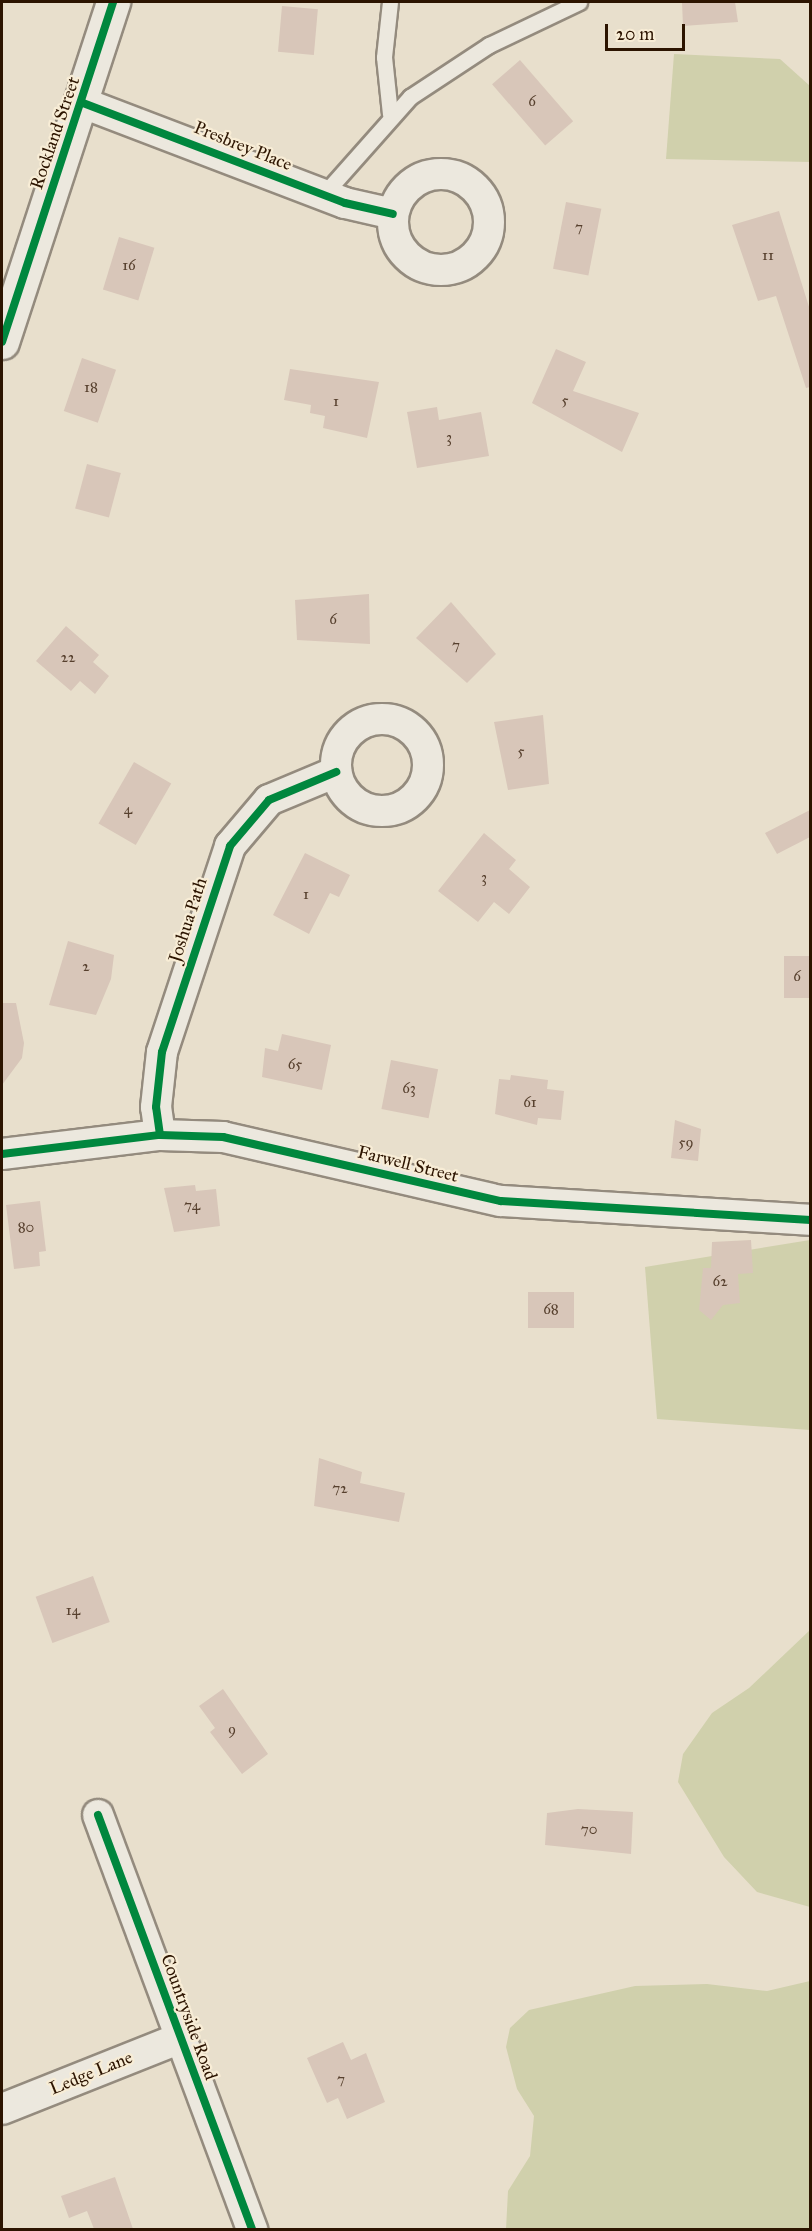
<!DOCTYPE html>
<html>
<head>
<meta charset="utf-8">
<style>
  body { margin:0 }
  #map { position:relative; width:812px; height:2231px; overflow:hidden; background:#e8dfcc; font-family:"IM FELL Great Primer",serif }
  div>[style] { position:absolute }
  .green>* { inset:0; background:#d0d0ac }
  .building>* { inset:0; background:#d8c6b9; transform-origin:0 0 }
  .roads { filter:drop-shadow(2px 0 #948b7e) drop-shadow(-2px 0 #948b7e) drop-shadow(0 2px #948b7e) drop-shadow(0 -2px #948b7e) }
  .lane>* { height:15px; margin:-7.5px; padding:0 7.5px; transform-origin:7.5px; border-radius:7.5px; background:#ece8de }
  .street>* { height:30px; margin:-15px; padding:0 15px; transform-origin:15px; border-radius:15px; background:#ece8de }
  .street>.ring { margin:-15px; padding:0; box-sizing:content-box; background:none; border:30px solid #ece8de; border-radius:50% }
  .secondary>* { height:33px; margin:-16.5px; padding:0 16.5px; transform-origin:16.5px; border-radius:16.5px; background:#ece8de }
  .cycleway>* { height:8px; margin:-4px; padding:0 4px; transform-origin:4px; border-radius:4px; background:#00873e }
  span { translate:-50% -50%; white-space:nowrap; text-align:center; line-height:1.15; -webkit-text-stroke:4.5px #f8edd6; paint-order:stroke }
  .number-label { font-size:15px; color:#57402e }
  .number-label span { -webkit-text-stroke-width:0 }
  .street-label { font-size:18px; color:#2c1400 }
  .frame { position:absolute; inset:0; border:3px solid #2c1400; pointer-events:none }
  .scale { position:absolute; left:605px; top:24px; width:80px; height:27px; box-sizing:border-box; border:3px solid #2c1400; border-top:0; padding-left:8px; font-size:18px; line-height:21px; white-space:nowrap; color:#2c1400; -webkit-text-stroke:4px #f8edd6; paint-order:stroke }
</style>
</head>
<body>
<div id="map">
  <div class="green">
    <div style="clip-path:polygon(674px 54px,780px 59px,810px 86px,810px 162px,666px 159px)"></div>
    <div style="clip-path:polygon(810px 1240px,810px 1430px,657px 1419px,645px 1267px)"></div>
    <div style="clip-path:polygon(810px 1630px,810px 1907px,757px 1892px,724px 1857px,678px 1782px,683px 1754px,712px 1713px,749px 1688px)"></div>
    <div style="clip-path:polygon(810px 1981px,810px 2229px,506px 2229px,508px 2191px,530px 2156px,534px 2116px,517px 2089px,506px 2047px,510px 2028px,529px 2010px,635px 1986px,707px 1984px,767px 1991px)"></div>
  </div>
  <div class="building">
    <div style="clip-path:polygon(682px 2px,735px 2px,738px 22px,683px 26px)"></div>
    <div style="left:282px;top:6px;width:36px;height:46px;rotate:5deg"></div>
    <div style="left:520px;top:60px;width:81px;height:37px;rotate:49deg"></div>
    <div style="left:566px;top:202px;width:36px;height:68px;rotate:11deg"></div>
    <div style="clip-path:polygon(779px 211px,810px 310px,810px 387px,806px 388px,776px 296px,758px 301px,732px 225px)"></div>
    <div style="left:119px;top:237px;width:37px;height:55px;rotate:17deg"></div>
    <div style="clip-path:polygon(556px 349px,586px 362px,573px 391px,639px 413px,622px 452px,532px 403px)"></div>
    <div style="left:82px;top:358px;width:36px;height:56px;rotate:19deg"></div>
    <div style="clip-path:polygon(290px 369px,379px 382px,367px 438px,323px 428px,325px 416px,310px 413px,311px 405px,284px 400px)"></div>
    <div style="clip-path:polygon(437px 407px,439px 420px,481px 412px,489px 456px,417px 468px,407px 412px)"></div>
    <div style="left:87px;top:464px;width:35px;height:46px;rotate:15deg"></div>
    <div style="clip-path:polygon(369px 594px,370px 644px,297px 640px,295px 600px)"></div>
    <div style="clip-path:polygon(451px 602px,496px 654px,467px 683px,416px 638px)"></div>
    <div style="clip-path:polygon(66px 626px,99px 655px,93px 662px,109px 676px,95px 694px,80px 681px,71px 691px,36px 661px)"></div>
    <div style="clip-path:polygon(543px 715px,549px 784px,508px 790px,494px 722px)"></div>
    <div style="left:134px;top:762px;width:43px;height:71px;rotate:30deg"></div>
    <div style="clip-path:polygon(810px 810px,810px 837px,777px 854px,765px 833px)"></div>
    <div style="clip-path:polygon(484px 833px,516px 860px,509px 869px,530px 887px,509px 914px,494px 902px,478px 922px,438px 891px)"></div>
    <div style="clip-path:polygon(305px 853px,350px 875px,339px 897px,330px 893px,309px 934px,273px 915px)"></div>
    <div style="clip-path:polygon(68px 941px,114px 955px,111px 979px,96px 1015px,49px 1005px)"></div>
    <div style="left:810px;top:956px;width:42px;height:26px;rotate:90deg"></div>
    <div style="clip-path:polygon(2px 1003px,16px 1003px,24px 1043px,22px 1058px,2px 1085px)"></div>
    <div style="clip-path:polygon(282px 1034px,331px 1045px,322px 1090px,262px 1077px,265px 1048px,278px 1051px)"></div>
    <div style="left:391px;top:1060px;width:48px;height:50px;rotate:11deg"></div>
    <div style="clip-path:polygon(511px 1075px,548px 1080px,547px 1089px,564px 1091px,561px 1120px,538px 1118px,537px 1125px,495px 1114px,499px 1079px,510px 1080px)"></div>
    <div style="clip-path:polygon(675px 1120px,701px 1129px,698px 1161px,671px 1158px)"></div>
    <div style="clip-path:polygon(195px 1185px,196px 1191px,216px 1189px,220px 1226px,174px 1232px,164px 1188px)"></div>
    <div style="clip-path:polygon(40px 1201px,46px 1251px,39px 1252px,40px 1266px,14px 1269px,6px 1205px)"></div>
    <div style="clip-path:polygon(751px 1240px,753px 1273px,738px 1274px,740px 1303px,723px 1305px,711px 1320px,699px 1310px,703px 1268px,711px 1268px,712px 1242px)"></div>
    <div style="left:528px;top:1292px;width:46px;height:36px"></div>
    <div style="clip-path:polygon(319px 1458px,362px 1472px,360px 1483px,405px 1493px,399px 1522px,314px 1506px)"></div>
    <div style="left:93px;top:1576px;width:49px;height:61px;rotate:70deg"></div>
    <div style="clip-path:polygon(223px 1689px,268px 1754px,242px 1774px,210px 1732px,215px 1728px,199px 1706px)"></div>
    <div style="clip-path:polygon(578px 1809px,633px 1812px,631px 1854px,545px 1845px,547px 1813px)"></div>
    <div style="clip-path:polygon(343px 2042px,351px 2060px,366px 2053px,385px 2102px,347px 2119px,338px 2098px,327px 2103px,307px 2058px)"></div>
    <div style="clip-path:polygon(115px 2177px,133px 2229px,94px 2229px,87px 2211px,69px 2218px,61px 2196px)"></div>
  </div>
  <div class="roads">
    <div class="lane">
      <div style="left:390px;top:114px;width:57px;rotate:-96deg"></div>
      <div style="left:384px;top:57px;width:55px;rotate:-83.8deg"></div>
      <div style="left:324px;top:194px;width:130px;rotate:-48.4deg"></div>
      <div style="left:410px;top:97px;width:95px;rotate:-33.4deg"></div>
      <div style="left:489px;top:45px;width:100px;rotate:-25.5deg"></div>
    </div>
    <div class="street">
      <div style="left:83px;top:103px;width:280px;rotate:20.9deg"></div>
      <div style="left:345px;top:203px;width:49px;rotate:12.9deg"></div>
      <div class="ring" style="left:393px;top:174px;width:66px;height:66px"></div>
      <div class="ring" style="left:336px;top:719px;width:62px;height:62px"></div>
      <div style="left:160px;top:1135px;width:28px;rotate:-98deg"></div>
      <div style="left:156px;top:1107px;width:55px;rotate:-83.8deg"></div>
      <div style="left:162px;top:1052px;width:217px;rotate:-71.7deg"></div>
      <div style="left:230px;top:846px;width:60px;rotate:-49.7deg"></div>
      <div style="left:269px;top:800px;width:73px;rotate:-22.7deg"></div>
      <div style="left:2px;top:1154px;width:159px;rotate:-6.9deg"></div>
      <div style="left:160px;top:1135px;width:63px;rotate:1.8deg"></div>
      <div style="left:223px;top:1137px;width:285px;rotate:13deg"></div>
      <div style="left:501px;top:1201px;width:310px;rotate:3.5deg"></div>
      <div style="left:98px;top:1815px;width:443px;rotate:69.6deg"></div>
      <div style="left:2px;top:2109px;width:192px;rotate:-21.7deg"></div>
    </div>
    <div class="secondary">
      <div style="left:2px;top:342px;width:358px;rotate:-71.9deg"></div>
    </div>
  </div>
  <div class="cycleway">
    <div style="left:83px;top:103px;width:280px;rotate:20.9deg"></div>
    <div style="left:345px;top:203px;width:49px;rotate:12.9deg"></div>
    <div style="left:2px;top:342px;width:358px;rotate:-71.9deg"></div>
    <div style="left:160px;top:1135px;width:28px;rotate:-98deg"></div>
    <div style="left:156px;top:1107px;width:55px;rotate:-83.8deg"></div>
    <div style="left:162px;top:1052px;width:217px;rotate:-71.7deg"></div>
    <div style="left:230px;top:846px;width:60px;rotate:-49.7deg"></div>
    <div style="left:269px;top:800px;width:73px;rotate:-22.7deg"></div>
    <div style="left:2px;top:1154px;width:159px;rotate:-6.9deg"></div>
    <div style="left:160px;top:1135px;width:63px;rotate:1.8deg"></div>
    <div style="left:223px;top:1137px;width:285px;rotate:13deg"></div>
    <div style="left:501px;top:1201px;width:310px;rotate:3.5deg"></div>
    <div style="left:98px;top:1815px;width:443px;rotate:69.6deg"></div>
  </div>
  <div class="number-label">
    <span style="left:532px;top:102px">6</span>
    <span style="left:579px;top:228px">7</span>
    <span style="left:768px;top:256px">11</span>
    <span style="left:129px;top:266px">16</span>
    <span style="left:91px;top:388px">18</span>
    <span style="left:565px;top:401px">5</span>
    <span style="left:336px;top:402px">1</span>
    <span style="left:449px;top:438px">3</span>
    <span style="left:333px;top:620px">6</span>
    <span style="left:456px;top:646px">7</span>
    <span style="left:68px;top:658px">22</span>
    <span style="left:521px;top:752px">5</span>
    <span style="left:128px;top:810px">4</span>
    <span style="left:484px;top:878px">3</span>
    <span style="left:306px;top:895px">1</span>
    <span style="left:86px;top:967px">2</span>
    <span style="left:797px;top:977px">6</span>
    <span style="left:295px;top:1065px">65</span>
    <span style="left:409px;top:1089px">63</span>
    <span style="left:530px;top:1103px">61</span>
    <span style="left:686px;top:1143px">59</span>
    <span style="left:192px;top:1206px">74</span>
    <span style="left:26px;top:1228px">80</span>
    <span style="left:720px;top:1282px">62</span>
    <span style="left:551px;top:1310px">68</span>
    <span style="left:340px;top:1489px">72</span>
    <span style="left:73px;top:1611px">14</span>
    <span style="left:232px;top:1730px">9</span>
    <span style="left:589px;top:1830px">70</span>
    <span style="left:341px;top:2080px">7</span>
  </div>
  <div class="street-label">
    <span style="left:55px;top:133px;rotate:-71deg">Rockland Street</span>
    <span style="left:243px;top:146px;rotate:22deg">Presbrey Place</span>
    <span style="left:188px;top:920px;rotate:-72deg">Joshua Path</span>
    <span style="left:408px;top:1164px;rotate:14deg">Farwell Street</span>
    <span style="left:189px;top:2017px;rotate:70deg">Countryside Road</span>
    <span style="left:91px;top:2073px;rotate:-22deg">Ledge Lane</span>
  </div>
  <div class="frame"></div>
  <div class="scale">20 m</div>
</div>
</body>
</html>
